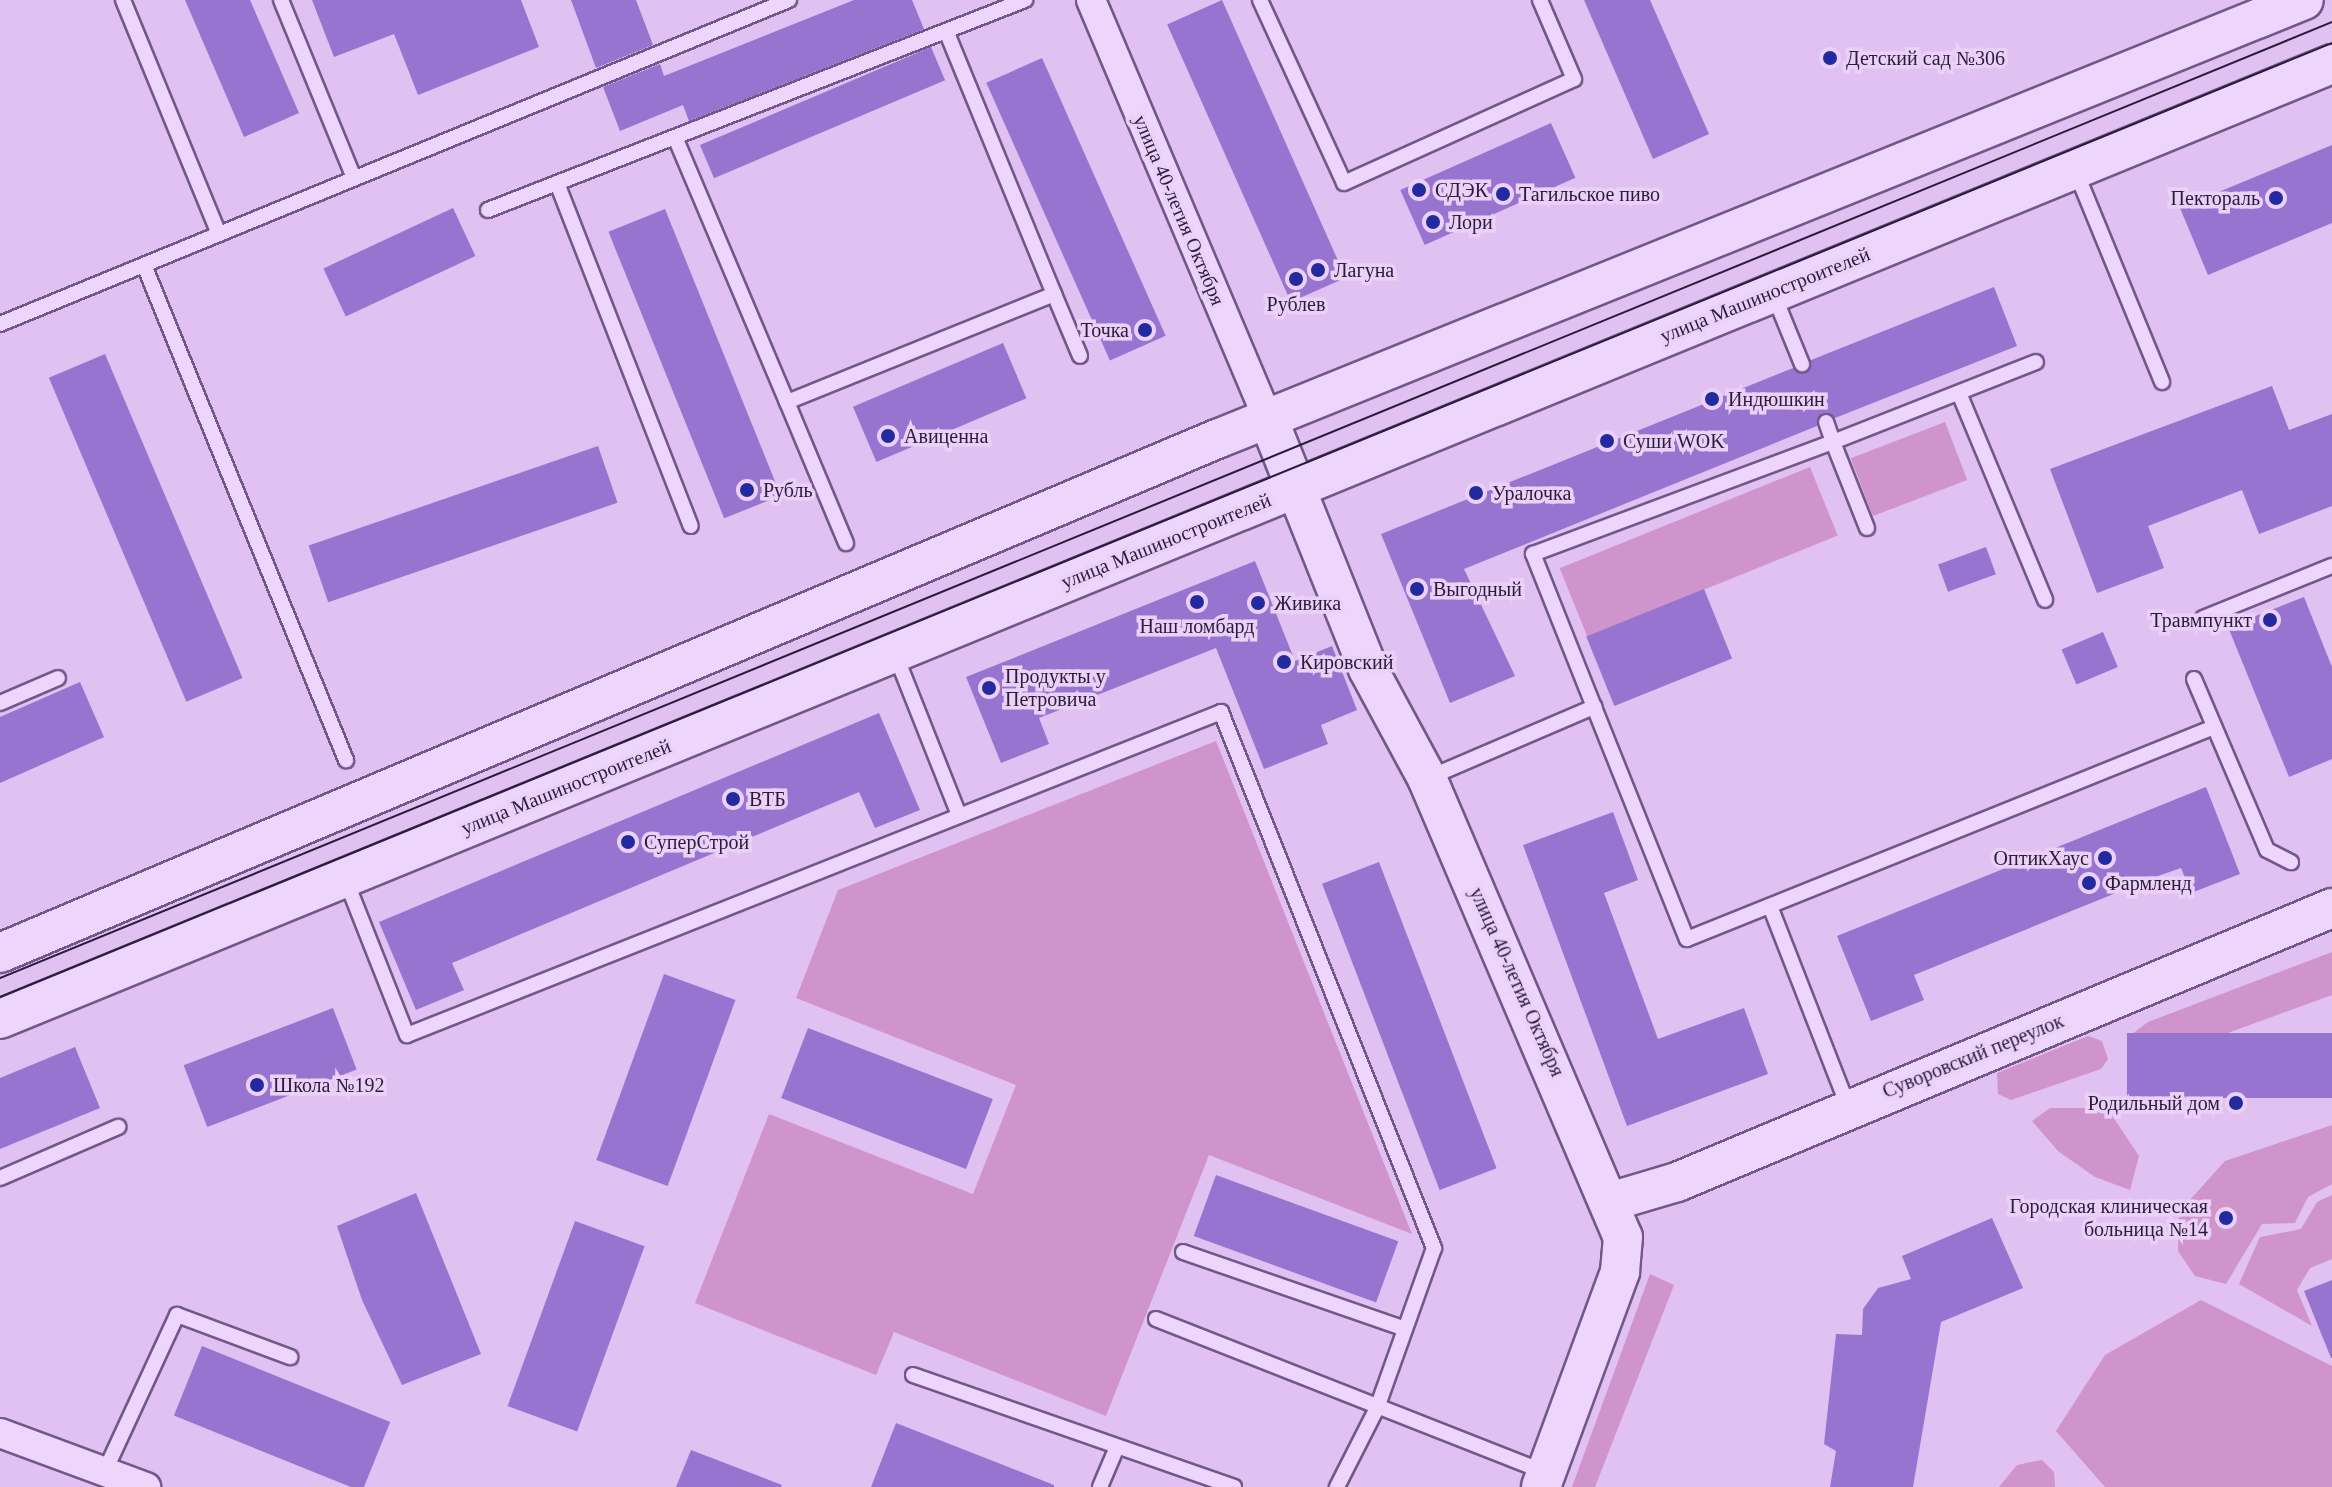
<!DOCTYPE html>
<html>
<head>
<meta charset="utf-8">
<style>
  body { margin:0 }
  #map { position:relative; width:2332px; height:1487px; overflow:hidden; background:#e1c1f1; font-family:Georgia,serif }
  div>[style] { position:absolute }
  .green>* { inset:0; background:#cf94cb; transform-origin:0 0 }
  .building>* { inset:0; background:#9874d1; transform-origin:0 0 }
  .roads { filter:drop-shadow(2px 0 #71578b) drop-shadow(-2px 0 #71578b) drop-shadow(0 2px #71578b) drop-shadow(0 -2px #71578b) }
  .lane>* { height:14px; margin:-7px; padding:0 7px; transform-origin:7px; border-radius:7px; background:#eed5fb }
  .street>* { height:28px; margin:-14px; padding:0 14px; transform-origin:14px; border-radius:14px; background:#eed5fb }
  .secondary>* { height:38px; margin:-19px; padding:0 19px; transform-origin:19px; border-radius:19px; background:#eed5fb }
  .tram>* { height:2px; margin:-1px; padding:0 1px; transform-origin:1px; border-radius:1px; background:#2a1c3a }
  .dots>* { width:22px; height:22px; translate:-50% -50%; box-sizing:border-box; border:4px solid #ebd1f8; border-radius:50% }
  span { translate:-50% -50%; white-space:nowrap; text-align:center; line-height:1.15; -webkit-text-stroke:7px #ebd1f8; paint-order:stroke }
  .poi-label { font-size:20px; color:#2a1c3a }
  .left { translate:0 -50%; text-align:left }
  .right { translate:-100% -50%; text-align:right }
  .street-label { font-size:20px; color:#2a1c3a }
</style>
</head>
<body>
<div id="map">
  <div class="green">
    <div style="left:1945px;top:422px;width:62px;height:101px;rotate:69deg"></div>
    <div style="left:1810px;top:467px;width:74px;height:270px;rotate:68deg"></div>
    <div style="clip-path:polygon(1216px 741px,1412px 1234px,1209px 1155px,1106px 1416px,894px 1332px,876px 1375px,695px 1303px,769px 1114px,973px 1194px,1016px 1085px,796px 998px,838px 890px)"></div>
    <div style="clip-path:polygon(2332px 952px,2332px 995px,2159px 1058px,2141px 1055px,2132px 1034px,2148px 1022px)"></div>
    <div style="clip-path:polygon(2088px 1036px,2102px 1041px,2108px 1059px,2101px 1069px,2011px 1100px,1998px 1094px,1997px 1073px)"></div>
    <div style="clip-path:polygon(2050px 1108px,2107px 1108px,2139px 1156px,2130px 1190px,2095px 1177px,2058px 1151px,2032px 1121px)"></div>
    <div style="clip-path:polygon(2332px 1125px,2332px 1184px,2308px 1197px,2295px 1223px,2262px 1224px,2226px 1284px,2195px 1276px,2178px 1251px,2179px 1212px,2225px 1161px)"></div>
    <div style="clip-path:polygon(2332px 1195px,2332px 1259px,2310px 1268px,2297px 1290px,2312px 1326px,2239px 1284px,2260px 1237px,2301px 1229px,2317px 1202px)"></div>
    <div style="clip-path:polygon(1650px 1274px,1674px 1285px,1595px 1487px,1572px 1487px)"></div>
    <div style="clip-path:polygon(2201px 1300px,2332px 1366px,2332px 1487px,2105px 1487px,2056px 1431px,2105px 1355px)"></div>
    <div style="clip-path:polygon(2042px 1460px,2054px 1472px,2055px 1487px,1999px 1487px,2017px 1465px)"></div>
  </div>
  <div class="building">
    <div style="clip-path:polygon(185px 0,250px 0,299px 113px,244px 137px)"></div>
    <div style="clip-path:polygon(312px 0,521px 0,539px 47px,418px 95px,394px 34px,334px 57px)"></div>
    <div style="clip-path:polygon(571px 0,636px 0,653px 45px,596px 68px)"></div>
    <div style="clip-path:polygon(854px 0,912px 0,924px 29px,689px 121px,683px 105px,620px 131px,603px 87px,660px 64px,664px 76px)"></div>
    <div style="left:1222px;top:0;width:304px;height:60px;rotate:66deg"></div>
    <div style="clip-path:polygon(1584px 0,1650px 0,1709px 134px,1653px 159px)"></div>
    <div style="left:931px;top:47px;width:36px;height:251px;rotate:67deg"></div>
    <div style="left:1042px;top:58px;width:304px;height:61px;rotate:66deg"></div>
    <div style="left:1551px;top:123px;width:60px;height:165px;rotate:66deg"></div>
    <div style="clip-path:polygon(2332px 145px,2332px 223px,2208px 275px,2180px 208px)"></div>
    <div style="left:453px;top:208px;width:53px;height:143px;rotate:65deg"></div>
    <div style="left:665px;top:209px;width:309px;height:61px;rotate:68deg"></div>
    <div style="clip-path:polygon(1994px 287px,2017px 346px,1835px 418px,1822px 413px,1817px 426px,1464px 569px,1515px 676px,1450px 703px,1381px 534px,1793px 368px,1805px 373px,1811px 360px)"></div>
    <div style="left:1003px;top:343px;width:60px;height:163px;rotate:67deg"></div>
    <div style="left:105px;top:354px;width:352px;height:61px;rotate:67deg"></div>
    <div style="clip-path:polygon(2272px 386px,2289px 430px,2332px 414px,2332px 506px,2259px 534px,2242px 490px,2148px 526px,2164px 568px,2097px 593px,2050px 469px)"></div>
    <div style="left:598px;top:446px;width:60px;height:306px;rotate:71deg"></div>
    <div style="left:1986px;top:547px;width:29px;height:51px;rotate:70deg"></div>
    <div style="clip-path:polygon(1255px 561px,1295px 661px,1332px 646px,1357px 710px,1321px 725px,1328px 744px,1264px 769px,1216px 648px,1039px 718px,1049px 744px,1001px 763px,966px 677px)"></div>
    <div style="left:1704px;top:589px;width:75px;height:127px;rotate:68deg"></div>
    <div style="clip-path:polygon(2304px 597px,2332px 667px,2332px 759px,2289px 777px,2228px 627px)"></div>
    <div style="left:2103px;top:632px;width:38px;height:45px;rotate:67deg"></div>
    <div style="clip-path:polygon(80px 682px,104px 737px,0 783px,0 717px)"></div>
    <div style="clip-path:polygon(879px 713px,920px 810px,875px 828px,859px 792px,452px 963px,464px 990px,416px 1010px,379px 922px)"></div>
    <div style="clip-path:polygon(2206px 787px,2240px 874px,2191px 893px,2181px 868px,2158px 876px,1914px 975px,1924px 1000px,1871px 1021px,1837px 936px)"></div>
    <div style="clip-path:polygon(1613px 812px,1638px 880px,1604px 893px,1658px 1039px,1744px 1008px,1768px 1074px,1627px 1126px,1523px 845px)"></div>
    <div style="left:1379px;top:862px;width:328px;height:61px;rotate:69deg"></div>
    <div style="left:664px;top:974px;width:76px;height:198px;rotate:20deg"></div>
    <div style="left:333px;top:1008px;width:66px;height:160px;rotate:69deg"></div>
    <div style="left:808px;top:1028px;width:198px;height:75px;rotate:21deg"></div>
    <div style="left:2332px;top:1033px;width:65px;height:205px;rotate:90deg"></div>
    <div style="clip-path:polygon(75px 1047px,100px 1108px,0 1149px,0 1078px)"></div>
    <div style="left:1216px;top:1175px;width:194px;height:65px;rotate:20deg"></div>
    <div style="clip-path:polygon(416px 1193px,481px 1354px,402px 1385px,362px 1300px,337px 1226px)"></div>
    <div style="clip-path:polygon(1992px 1218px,2023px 1288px,1941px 1322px,1913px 1487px,1830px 1487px,1836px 1451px,1824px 1444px,1836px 1334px,1862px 1335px,1863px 1309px,1878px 1288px,1911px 1279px,1902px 1256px)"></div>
    <div style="left:575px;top:1221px;width:74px;height:197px;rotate:20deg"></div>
    <div style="clip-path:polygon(2332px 1280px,2332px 1358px,2331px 1358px,2304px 1291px)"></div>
    <div style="left:202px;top:1346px;width:203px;height:75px;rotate:22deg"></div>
    <div style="clip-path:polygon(896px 1423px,1054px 1485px,1054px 1487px,871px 1487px)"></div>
    <div style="clip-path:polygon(691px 1450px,782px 1485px,781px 1487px,676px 1487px)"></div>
  </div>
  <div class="roads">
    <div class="lane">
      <div style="left:123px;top:0;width:253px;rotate:67.7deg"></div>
      <div style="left:281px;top:0;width:192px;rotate:67.7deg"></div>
      <div style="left:1260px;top:0;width:201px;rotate:65.3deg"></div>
      <div style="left:1344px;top:183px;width:252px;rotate:-24.3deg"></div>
      <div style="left:1574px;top:79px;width:86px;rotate:-113.3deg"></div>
      <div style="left:675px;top:137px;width:288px;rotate:67.1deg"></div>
      <div style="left:787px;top:402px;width:288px;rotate:-22deg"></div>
      <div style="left:1054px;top:294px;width:284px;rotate:-112.3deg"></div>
      <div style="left:2076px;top:172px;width:227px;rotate:67.7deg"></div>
      <div style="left:557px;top:183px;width:368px;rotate:68.7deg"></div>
      <div style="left:488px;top:210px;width:577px;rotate:-21.36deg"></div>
      <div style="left:144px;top:265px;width:535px;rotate:67.8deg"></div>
      <div style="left:1773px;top:293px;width:77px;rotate:67.8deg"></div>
      <div style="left:1054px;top:294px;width:67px;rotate:67.2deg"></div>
      <div style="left:0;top:324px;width:853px;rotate:-22.33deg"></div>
      <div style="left:1959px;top:393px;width:224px;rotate:67.4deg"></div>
      <div style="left:787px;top:402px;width:153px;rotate:67.3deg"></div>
      <div style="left:1867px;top:528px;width:92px;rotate:-111.6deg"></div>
      <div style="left:1833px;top:442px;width:218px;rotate:-21.5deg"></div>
      <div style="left:2203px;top:618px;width:139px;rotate:-22deg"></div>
      <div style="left:896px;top:656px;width:171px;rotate:68.4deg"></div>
      <div style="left:2194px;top:679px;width:186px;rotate:66.9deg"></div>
      <div style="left:2267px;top:850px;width:27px;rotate:27deg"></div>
      <div style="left:0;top:703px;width:63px;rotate:-23.3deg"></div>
      <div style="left:1594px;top:707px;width:250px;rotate:68.2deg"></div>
      <div style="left:1687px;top:939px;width:568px;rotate:-21.91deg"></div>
      <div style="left:1428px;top:778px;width:181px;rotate:-23.2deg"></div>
      <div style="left:1594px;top:707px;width:165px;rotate:-111.7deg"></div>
      <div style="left:1533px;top:554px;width:320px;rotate:-20.5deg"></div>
      <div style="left:1833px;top:442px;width:21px;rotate:-109deg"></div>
      <div style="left:345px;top:878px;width:169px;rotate:68.5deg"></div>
      <div style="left:407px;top:1035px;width:876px;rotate:-21.64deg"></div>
      <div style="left:1221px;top:712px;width:577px;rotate:68.33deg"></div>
      <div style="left:1434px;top:1248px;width:170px;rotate:109.6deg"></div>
      <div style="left:1377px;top:1408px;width:89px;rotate:116.9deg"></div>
      <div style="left:1770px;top:906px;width:215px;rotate:68.7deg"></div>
      <div style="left:0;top:1178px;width:129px;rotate:-23.4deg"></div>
      <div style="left:1183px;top:1252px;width:235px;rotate:19.1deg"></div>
      <div style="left:1156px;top:1319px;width:419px;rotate:21.5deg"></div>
      <div style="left:913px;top:1375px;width:340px;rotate:19.2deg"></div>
      <div style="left:105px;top:1471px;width:172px;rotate:-65.2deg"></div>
      <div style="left:177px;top:1315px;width:121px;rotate:20.4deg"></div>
      <div style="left:1100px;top:1487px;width:39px;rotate:-67deg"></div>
    </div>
    <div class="street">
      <div style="left:1091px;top:0;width:457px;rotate:67.1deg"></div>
      <div style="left:0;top:1433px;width:156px;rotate:20.3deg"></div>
    </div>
    <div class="secondary">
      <div style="left:1269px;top:421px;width:267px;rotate:68.2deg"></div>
      <div style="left:1368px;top:669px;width:124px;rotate:61.6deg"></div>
      <div style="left:1427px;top:778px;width:499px;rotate:66.9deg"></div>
      <div style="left:1623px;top:1237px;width:35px;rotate:95deg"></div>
      <div style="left:1620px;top:1272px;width:229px;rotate:110.2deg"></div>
      <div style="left:0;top:953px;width:1321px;rotate:-22.9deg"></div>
      <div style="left:1217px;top:439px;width:1172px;rotate:-21.99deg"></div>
      <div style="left:0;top:1019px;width:2520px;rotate:-22.27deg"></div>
      <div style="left:1613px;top:1201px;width:67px;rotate:-16.5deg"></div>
      <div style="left:1677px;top:1182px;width:710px;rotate:-22.7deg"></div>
    </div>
  </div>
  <div class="tram">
    <div style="left:0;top:978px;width:2520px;rotate:-22.29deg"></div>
    <div style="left:0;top:997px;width:2520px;rotate:-22.25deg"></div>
  </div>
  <div class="dots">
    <div style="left:1830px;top:58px;background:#23299e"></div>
    <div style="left:1419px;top:190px;background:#23299e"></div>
    <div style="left:1503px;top:194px;background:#23299e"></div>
    <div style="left:2276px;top:198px;background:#23299e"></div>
    <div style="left:1433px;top:222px;background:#23299e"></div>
    <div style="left:1318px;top:270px;background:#23299e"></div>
    <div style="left:1296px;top:279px;background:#23299e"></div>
    <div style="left:1145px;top:330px;background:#23299e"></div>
    <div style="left:1712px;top:399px;background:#23299e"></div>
    <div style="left:888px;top:436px;background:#23299e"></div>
    <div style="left:1607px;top:441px;background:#23299e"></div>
    <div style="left:747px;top:490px;background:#23299e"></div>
    <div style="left:1476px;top:493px;background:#23299e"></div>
    <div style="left:1417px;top:589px;background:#23299e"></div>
    <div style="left:1197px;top:602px;background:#23299e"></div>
    <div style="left:1258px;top:603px;background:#23299e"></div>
    <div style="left:2270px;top:620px;background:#23299e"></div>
    <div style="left:1284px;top:662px;background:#23299e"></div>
    <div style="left:989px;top:688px;background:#23299e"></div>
    <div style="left:733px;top:799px;background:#23299e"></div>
    <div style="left:628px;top:842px;background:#23299e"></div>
    <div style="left:2105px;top:858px;background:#23299e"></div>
    <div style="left:2089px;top:883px;background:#23299e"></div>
    <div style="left:257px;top:1085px;background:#23299e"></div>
    <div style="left:2236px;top:1103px;background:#23299e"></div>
    <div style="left:2226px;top:1218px;background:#23299e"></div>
  </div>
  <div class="poi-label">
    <span class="left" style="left:1846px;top:58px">Детский сад №306</span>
    <span class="left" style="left:1435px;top:190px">СДЭК</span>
    <span class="left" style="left:1519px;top:194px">Тагильское пиво</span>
    <span class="right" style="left:2260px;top:198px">Пектораль</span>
    <span class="left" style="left:1449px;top:222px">Лори</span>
    <span class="left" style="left:1334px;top:270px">Лагуна</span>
    <span style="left:1296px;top:304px">Рублев</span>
    <span class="right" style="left:1129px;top:330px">Точка</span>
    <span class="left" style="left:1728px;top:399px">Индюшкин</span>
    <span class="left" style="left:904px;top:436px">Авиценна</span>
    <span class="left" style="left:1623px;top:441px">Суши WOK</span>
    <span class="left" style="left:763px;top:490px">Рубль</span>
    <span class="left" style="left:1492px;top:493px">Уралочка</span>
    <span class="left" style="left:1433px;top:589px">Выгодный</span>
    <span class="left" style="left:1274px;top:603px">Живика</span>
    <span class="right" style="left:2252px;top:620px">Травмпункт</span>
    <span style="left:1197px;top:626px">Наш ломбард</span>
    <span class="left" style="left:1300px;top:662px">Кировский</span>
    <span class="left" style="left:1005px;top:688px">Продукты у<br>Петровича</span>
    <span class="left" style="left:749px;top:799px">ВТБ</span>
    <span class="left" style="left:644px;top:842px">СуперСтрой</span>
    <span class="right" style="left:2089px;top:858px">ОптикХаус</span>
    <span class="left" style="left:2105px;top:883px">Фармленд</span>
    <span class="left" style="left:273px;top:1085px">Школа №192</span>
    <span class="right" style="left:2220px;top:1103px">Родильный дом</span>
    <span class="right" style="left:2208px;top:1218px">Городская клиническая<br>больница №14</span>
  </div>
  <div class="street-label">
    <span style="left:1179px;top:210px;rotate:67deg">улица 40-летия Октября</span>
    <span style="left:1765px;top:295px;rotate:-22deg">улица Машиностроителей</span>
    <span style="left:1166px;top:541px;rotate:-22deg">улица Машиностроителей</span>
    <span style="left:566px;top:787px;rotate:-22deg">улица Машиностроителей</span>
    <span style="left:1517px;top:982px;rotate:66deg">улица 40-летия Октября</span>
    <span style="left:1973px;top:1056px;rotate:-22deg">Суворовский переулок</span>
  </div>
</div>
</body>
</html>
